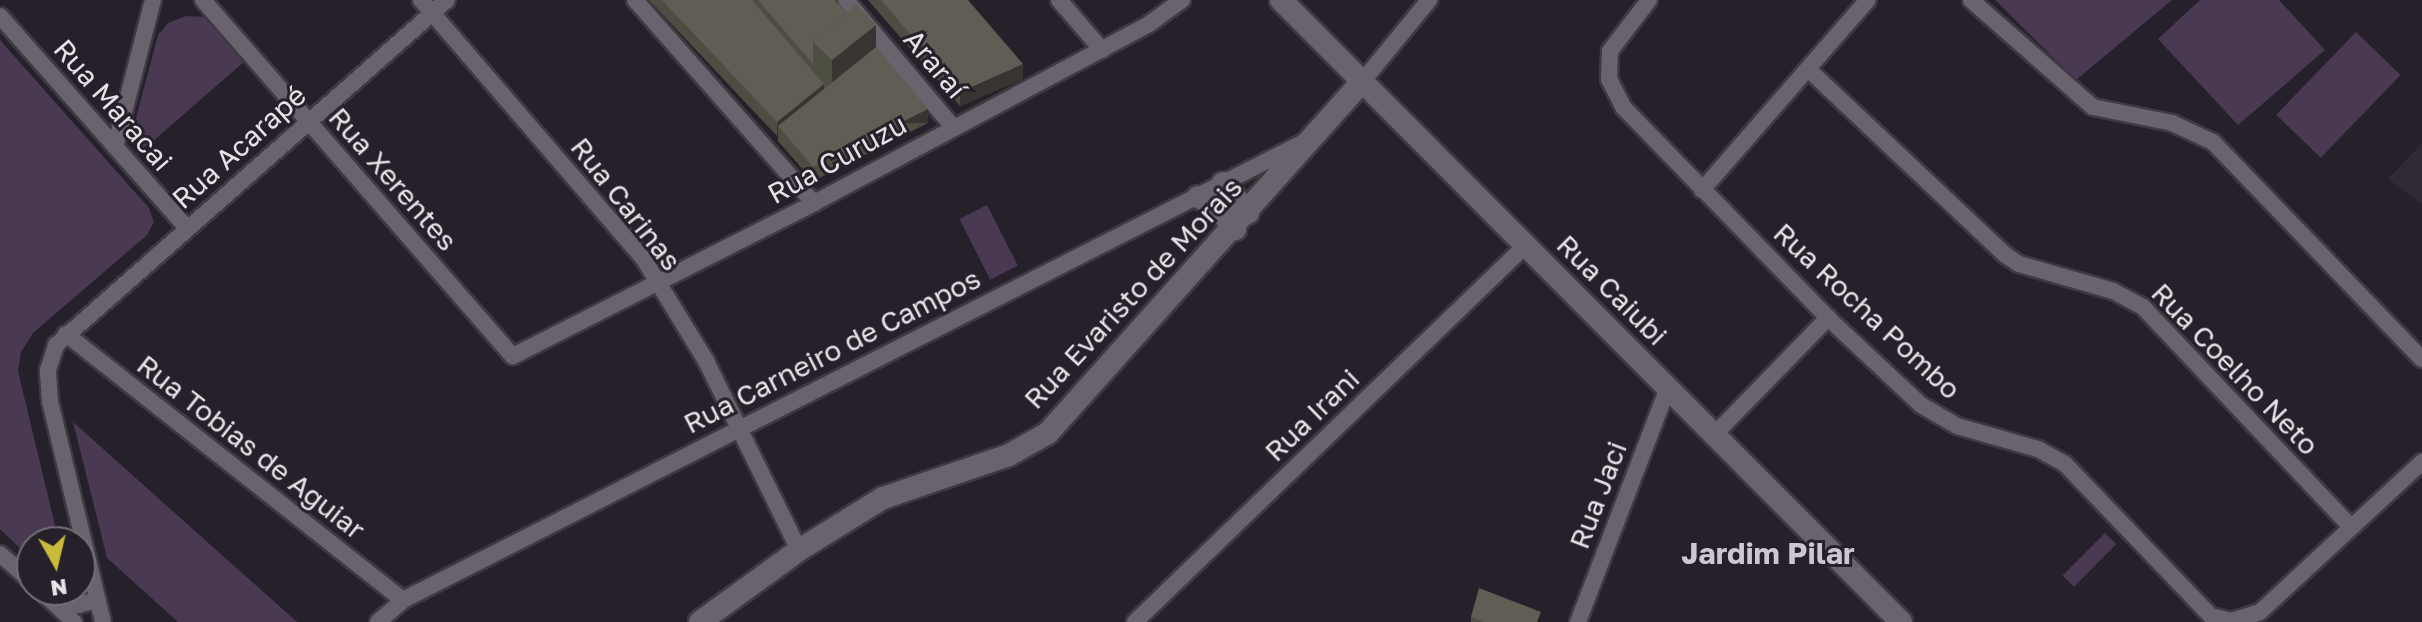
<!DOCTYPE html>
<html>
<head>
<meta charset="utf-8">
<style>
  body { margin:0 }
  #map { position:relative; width:2422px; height:622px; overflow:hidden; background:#26202a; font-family:"Golos Text",sans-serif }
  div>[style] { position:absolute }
  .built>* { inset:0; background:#322937 }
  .green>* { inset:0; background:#493953; transform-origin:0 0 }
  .roads { filter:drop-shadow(2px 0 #3e3a41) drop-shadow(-2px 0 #3e3a41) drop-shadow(0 2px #3e3a41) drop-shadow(0 -2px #3e3a41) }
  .street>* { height:16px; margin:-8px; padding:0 8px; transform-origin:8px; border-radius:8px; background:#6a636e }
  .secondary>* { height:22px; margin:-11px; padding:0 11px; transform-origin:11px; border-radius:11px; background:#6a636e }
  .wall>* { inset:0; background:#4e4d42 }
  .shaded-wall>* { inset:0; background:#373431; transform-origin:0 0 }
  .building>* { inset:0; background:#5f5d54 }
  span { translate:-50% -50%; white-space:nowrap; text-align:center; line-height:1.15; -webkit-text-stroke:6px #26202a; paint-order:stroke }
  .street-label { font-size:28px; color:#e6e2e8 }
  .neighbourhood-label { font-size:30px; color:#cec6d3; font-weight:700 }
  .north { position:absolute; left:16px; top:526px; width:80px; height:80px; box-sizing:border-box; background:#26202a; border:2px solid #736e76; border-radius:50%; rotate:172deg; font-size:22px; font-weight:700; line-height:32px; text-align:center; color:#e6e2e8 }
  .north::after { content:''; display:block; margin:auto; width:28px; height:36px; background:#c9ba3a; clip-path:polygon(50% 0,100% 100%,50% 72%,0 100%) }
</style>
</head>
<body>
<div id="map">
  <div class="built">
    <div style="clip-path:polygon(2422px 143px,2422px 204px,2388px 179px)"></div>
  </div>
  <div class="green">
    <div style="clip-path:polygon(1995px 0,2172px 0,2076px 80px)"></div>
    <div style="clip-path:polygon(2200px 0,2279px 0,2325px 50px,2238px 125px,2158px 39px)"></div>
    <div style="clip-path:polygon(186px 16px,207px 17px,245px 61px,137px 155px,131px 137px,158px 35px,168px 23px)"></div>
    <div style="left:2356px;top:32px;width:62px;height:115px;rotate:44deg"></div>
    <div style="clip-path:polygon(0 40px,149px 208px,154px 222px,147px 235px,33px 333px,21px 352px,18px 371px,59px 542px,32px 542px,32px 560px,0 529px)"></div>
    <div style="left:987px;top:205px;width:68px;height:31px;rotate:63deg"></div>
    <div style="clip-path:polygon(73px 422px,297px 622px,178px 622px,107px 558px)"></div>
    <div style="left:2105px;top:533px;width:16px;height:60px;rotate:45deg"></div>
  </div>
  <div class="roads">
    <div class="street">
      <div style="left:203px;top:0;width:472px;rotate:49deg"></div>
      <div style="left:513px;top:356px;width:338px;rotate:-26.9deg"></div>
      <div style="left:814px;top:203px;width:380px;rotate:-28.1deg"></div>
      <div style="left:1149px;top:24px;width:41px;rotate:-36deg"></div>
      <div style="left:421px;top:0;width:340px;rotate:49.3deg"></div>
      <div style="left:643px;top:258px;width:121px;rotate:58.5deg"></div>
      <div style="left:706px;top:361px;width:211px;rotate:63.8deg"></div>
      <div style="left:635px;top:0;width:271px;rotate:48.6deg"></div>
      <div style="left:846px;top:0;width:165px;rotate:49.9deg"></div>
      <div style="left:1059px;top:0;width:66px;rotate:49.3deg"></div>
      <div style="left:1649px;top:0;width:64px;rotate:127.4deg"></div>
      <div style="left:1610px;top:51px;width:28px;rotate:92deg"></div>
      <div style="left:1609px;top:79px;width:33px;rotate:63deg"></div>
      <div style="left:1624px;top:108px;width:293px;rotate:45.8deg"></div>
      <div style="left:1828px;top:318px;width:127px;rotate:43.1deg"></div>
      <div style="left:1921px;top:405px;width:42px;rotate:30.3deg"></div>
      <div style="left:1957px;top:426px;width:84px;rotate:15.9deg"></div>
      <div style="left:2038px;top:449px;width:31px;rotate:29deg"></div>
      <div style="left:2065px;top:464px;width:211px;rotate:46.2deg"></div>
      <div style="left:2211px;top:616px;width:21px;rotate:14deg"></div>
      <div style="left:2231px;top:621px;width:30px;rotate:-17deg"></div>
      <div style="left:2260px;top:612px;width:221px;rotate:-42.8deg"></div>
      <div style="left:1971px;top:0;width:162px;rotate:41.3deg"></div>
      <div style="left:2093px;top:107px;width:81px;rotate:11.4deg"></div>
      <div style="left:2172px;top:123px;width:45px;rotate:24.9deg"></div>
      <div style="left:2213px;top:142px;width:301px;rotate:46.1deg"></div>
      <div style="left:0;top:16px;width:283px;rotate:48.6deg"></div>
      <div style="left:1808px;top:69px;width:270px;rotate:43.3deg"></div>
      <div style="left:2004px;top:254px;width:18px;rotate:34deg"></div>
      <div style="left:2019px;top:264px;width:98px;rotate:16deg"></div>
      <div style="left:2113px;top:291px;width:34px;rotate:28deg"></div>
      <div style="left:2143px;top:307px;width:301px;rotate:46.6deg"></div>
      <div style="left:1362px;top:82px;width:106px;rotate:-50.7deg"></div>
      <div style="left:115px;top:147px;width:152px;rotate:-75.5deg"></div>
      <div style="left:1702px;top:190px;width:252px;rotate:-48.9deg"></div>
      <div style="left:66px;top:334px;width:429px;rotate:38.3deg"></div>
      <div style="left:1716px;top:433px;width:161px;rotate:-45.8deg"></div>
      <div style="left:0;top:554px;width:43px;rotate:41.2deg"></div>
      <div style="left:40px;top:590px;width:47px;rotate:43.3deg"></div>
      <div style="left:54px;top:603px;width:24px;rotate:5deg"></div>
      <div style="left:78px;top:605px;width:20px;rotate:-15deg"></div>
      <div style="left:103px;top:622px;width:227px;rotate:-103.5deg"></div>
      <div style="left:50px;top:401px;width:31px;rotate:-94deg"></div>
      <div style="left:48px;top:370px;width:26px;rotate:-72deg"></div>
      <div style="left:56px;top:345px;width:521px;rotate:-41.42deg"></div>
      <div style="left:378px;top:622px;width:33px;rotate:-41deg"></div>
      <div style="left:403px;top:600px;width:1011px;rotate:-26.95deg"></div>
      <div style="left:1135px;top:622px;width:542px;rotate:-43.95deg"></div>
      <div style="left:1578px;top:622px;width:251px;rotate:-69deg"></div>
    </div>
    <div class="secondary">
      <div style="left:1281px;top:0;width:878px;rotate:45.09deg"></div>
      <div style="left:1223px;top:183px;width:39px;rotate:50deg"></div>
      <div style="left:1198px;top:197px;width:20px;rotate:24deg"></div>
      <div style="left:1216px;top:205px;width:31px;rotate:52deg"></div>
      <div style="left:700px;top:622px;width:122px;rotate:-36deg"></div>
      <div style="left:799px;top:550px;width:99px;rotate:-31.8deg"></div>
      <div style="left:883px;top:498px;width:133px;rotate:-18.8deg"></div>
      <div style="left:1009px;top:455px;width:45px;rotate:-29.4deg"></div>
      <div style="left:1048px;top:433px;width:471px;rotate:-48.2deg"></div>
    </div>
  </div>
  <div class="wall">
    <div style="clip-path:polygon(649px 0,835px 0,876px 47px,928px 123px,813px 181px,778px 141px,778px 135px,777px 136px)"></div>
    <div style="clip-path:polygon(868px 0,968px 0,1023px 79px,960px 106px)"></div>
    <div style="clip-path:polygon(1471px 617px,1541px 622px,1471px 622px)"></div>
  </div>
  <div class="shaded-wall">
    <div style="clip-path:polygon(876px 25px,876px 62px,832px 97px,832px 60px)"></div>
    <div style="clip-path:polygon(1023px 64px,1023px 79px,960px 106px,960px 92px)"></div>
    <div style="clip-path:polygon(824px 84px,824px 98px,778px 126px,778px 135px,777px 136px,777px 122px)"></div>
    <div style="left:928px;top:109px;width:14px;height:129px;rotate:90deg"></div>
  </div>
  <div class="building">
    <div style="clip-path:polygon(662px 0,752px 0,824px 84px,777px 122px)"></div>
    <div style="clip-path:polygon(758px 0,835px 0,846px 13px,813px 42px,813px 64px)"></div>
    <div style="clip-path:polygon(881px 0,968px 0,1023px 64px,960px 92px)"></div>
    <div style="clip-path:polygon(856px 4px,876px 25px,832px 60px,813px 42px)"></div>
    <div style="clip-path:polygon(876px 47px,928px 109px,813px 167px,778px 126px)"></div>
    <div style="clip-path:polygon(1479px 588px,1541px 612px,1537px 622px,1484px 622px,1471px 617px)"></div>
  </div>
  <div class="street-label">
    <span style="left:935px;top:64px;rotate:50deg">Araraí</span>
    <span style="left:113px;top:105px;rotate:49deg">Rua Maracai</span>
    <span style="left:239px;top:147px;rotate:-42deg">Rua Acarapé</span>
    <span style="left:837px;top:159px;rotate:-29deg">Rua Curuzu</span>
    <span style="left:393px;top:179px;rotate:49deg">Rua Xerentes</span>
    <span style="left:626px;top:204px;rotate:52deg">Rua Carinas</span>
    <span style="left:1612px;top:290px;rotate:45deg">Rua Caiubi</span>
    <span style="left:1133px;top:293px;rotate:-47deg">Rua Evaristo de Morais</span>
    <span style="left:1867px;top:311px;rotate:43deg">Rua Rocha Pombo</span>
    <span style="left:832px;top:351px;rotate:-27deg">Rua Carneiro de Campos</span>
    <span style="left:2235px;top:369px;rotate:46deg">Rua Coelho Neto</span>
    <span style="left:1312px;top:415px;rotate:-44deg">Rua Irani</span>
    <span style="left:251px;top:447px;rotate:38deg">Rua Tobias de Aguiar</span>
    <span style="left:1598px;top:495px;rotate:-69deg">Rua Jaci</span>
  </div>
  <div class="neighbourhood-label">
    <span style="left:1768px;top:553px">Jardim Pilar</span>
  </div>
  <div class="north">N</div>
</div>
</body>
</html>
